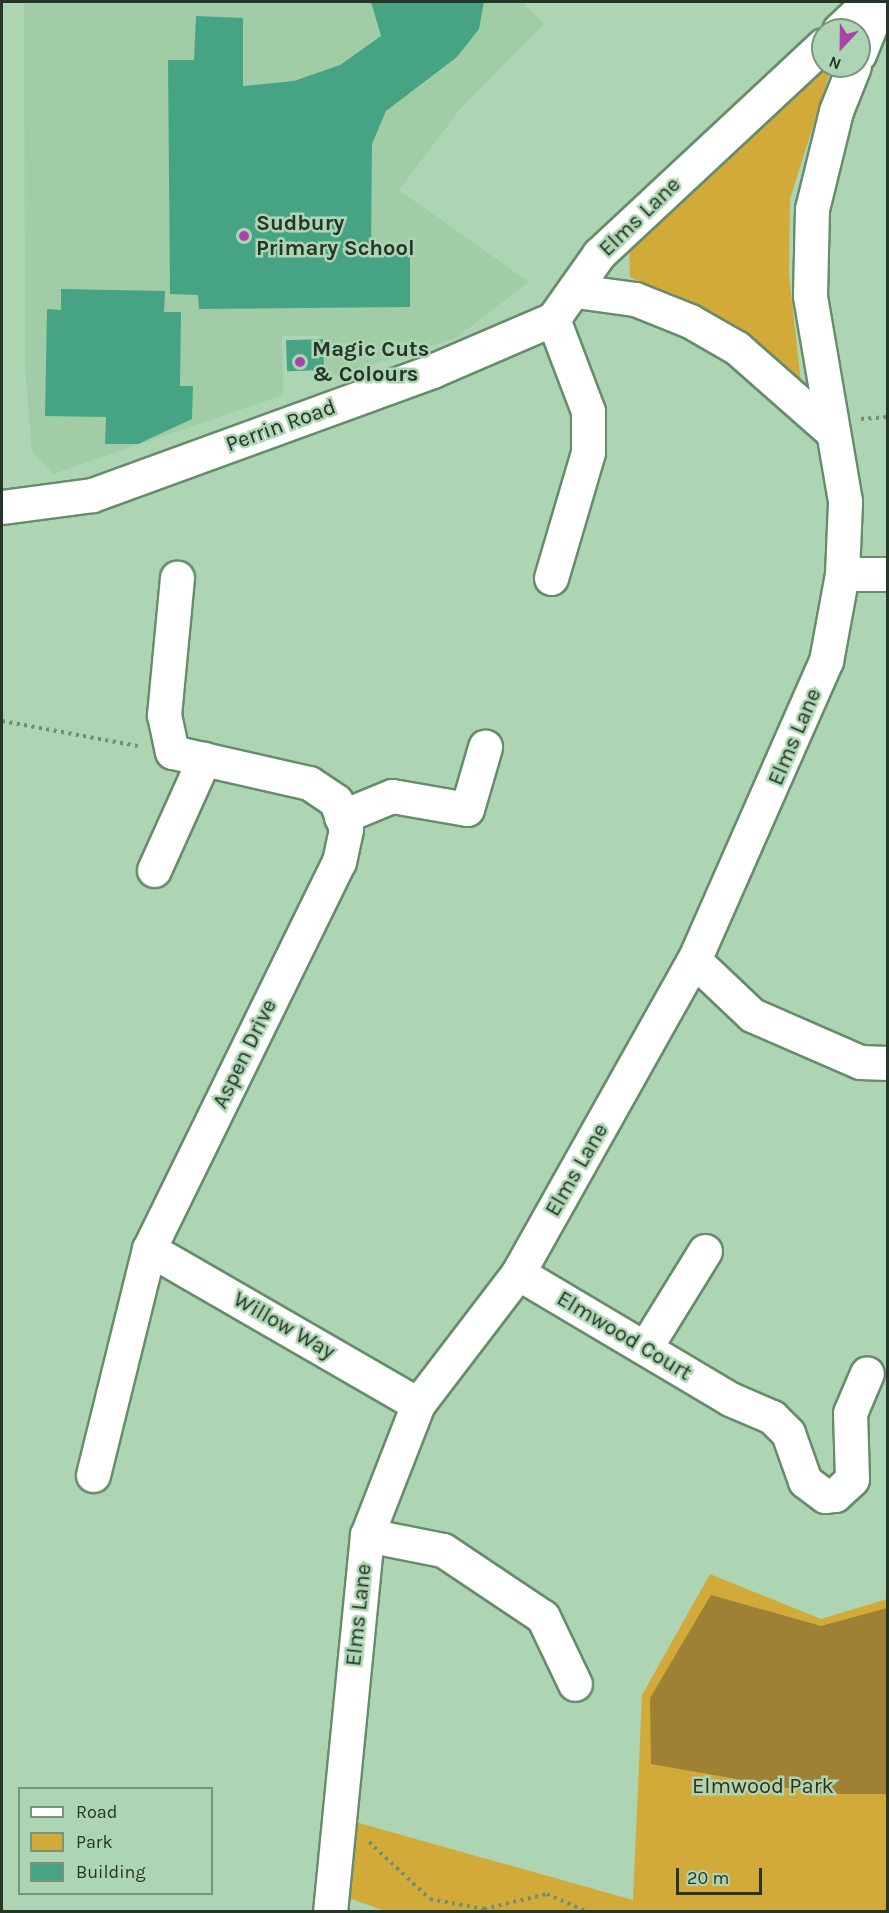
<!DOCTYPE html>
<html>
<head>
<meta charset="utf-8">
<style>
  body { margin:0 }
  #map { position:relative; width:889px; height:1913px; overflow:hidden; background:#aed5b3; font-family:Karla,sans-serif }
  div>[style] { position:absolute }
  .built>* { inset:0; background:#a0cda5 }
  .green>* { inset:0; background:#d2aa3a }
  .forest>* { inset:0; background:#9e8134 }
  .building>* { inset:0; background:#46a485; transform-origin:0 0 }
  .path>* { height:4px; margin-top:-2px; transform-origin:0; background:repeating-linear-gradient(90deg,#728f76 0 3px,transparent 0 7.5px) }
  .roads { filter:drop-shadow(2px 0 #678c6c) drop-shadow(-2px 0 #678c6c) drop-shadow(0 2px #678c6c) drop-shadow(0 -2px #678c6c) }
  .minor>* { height:33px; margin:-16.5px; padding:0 16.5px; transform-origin:16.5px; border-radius:16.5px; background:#fff }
  .dots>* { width:16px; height:16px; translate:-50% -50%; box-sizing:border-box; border:3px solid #aed5b3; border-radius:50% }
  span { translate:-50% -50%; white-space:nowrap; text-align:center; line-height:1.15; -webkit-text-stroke:5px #aed5b3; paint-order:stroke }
  .street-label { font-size:22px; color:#253527 }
  .poi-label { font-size:22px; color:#253527; font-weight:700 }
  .left { translate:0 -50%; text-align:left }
  .park-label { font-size:22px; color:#382e17 }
  .frame { position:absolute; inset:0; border:3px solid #253527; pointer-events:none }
  .legend { position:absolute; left:18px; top:1787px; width:195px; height:108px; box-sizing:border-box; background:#aed5b3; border:2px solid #77957b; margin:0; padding:8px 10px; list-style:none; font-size:18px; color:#253527 }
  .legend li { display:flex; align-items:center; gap:12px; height:30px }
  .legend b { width:30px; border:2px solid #77957b }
  .north { position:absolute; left:811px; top:18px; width:60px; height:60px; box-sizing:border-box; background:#aed5b3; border:2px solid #77957b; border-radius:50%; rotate:202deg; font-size:16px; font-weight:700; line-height:24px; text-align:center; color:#253527 }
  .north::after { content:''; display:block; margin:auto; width:21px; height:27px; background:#aa44a8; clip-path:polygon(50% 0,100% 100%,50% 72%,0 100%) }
  .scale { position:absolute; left:676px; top:1868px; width:86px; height:27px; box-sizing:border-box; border:3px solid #253527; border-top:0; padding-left:8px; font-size:18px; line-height:21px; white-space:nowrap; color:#253527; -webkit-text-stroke:4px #aed5b3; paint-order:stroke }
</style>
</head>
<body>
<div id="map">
  <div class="built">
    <div style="clip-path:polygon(24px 2px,522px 2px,544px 24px,461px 108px,399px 190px,529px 282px,456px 338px,327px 379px,321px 336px,282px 336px,283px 395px,53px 474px,32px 453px,25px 367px)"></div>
  </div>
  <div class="green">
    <div style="clip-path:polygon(826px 66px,832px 66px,790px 199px,789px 274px,801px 383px,736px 328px,630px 277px,629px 247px)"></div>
    <div style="clip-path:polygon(710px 1574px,821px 1619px,887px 1599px,887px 1911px,388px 1912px,343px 1896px,352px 1821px,633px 1900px,642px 1695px)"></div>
  </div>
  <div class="forest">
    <div style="clip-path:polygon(711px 1595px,821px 1626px,887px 1608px,887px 1794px,822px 1794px,651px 1764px,650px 1698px)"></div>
  </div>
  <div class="building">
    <div style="clip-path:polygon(371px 2px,484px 2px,479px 29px,457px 57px,386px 111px,372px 144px,371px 253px,410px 254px,410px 307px,199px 309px,198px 295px,170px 294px,168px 60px,194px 60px,196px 16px,243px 18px,243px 86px,294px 81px,340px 65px,381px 36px)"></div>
    <div style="clip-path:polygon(61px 289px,165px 291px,164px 312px,181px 312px,180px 386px,193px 386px,192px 419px,138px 444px,105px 444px,106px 417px,45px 416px,47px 309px,61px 310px)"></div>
    <div style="left:323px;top:339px;width:31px;height:37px;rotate:88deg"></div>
  </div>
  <div class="path">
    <div style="left:861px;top:419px;width:27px;rotate:-4deg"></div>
    <div style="left:2px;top:721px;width:138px;rotate:10.4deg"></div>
    <div style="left:369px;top:1842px;width:83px;rotate:43.1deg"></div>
    <div style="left:430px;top:1899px;width:55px;rotate:10.5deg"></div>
    <div style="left:484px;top:1909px;width:65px;rotate:-13.4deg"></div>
    <div style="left:547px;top:1894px;width:45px;rotate:23.7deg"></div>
  </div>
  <div class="roads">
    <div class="minor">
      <div style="left:839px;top:30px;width:41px;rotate:-43deg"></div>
      <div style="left:859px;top:54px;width:56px;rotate:-68deg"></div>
      <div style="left:576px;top:291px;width:60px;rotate:7.7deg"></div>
      <div style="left:635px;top:299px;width:59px;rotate:21.8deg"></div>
      <div style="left:690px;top:321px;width:54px;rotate:29.9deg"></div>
      <div style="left:737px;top:348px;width:124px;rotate:41.4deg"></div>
      <div style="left:2px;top:507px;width:91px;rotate:-7.6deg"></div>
      <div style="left:92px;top:495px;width:362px;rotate:-20deg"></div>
      <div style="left:432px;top:371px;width:132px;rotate:-23.3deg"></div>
      <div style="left:553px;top:319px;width:80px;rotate:-54.7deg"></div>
      <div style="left:599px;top:254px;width:306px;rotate:-43deg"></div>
      <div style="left:842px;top:574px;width:46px"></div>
      <div style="left:551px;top:578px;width:131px;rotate:-73.6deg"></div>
      <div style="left:588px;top:452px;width:41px;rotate:-90deg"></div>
      <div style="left:588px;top:411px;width:98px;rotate:-110.8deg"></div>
      <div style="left:341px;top:817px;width:55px;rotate:-22.4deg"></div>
      <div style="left:392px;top:796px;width:76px;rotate:9.8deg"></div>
      <div style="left:467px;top:809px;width:65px;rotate:-73.8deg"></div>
      <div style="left:154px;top:870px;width:122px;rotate:-65.8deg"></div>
      <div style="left:694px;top:960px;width:80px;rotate:43.5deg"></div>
      <div style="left:752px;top:1015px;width:118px;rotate:23.5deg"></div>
      <div style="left:860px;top:1062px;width:28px;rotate:2deg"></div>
      <div style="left:149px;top:1249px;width:310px;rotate:30deg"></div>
      <div style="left:518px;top:1273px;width:247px;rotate:30.7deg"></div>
      <div style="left:730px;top:1399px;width:46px;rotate:23.2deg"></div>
      <div style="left:772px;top:1417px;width:23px;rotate:45deg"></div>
      <div style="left:788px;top:1433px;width:51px;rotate:70.5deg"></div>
      <div style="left:805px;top:1481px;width:25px;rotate:37deg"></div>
      <div style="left:825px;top:1496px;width:10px;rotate:-6deg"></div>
      <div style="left:835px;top:1495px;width:23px;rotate:-43deg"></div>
      <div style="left:852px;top:1479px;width:66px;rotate:-91.7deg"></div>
      <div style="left:850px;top:1413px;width:43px;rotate:-67deg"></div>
      <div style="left:645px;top:1348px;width:114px;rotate:-58.3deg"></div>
      <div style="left:93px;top:1475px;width:233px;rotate:-76.1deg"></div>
      <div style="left:149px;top:1249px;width:431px;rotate:-63.9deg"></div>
      <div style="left:339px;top:862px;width:34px;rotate:-78deg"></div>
      <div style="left:346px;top:829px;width:30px;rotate:-110deg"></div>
      <div style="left:336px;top:801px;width:32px;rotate:-146deg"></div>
      <div style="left:309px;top:783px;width:140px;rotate:-167.2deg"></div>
      <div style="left:172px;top:752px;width:38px;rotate:-102deg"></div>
      <div style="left:164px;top:715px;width:138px;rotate:-84.6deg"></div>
      <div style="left:367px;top:1535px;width:77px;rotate:11.2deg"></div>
      <div style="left:443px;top:1550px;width:120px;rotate:33.8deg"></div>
      <div style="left:543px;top:1617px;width:74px;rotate:64.5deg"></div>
      <div style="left:330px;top:1912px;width:379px;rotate:-84.4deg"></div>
      <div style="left:367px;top:1535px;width:141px;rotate:-68.7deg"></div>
      <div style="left:418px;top:1404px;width:165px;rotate:-52.6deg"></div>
      <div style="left:518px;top:1273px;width:359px;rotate:-60.7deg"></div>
      <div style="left:694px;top:960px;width:327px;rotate:-66.2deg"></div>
      <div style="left:826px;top:661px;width:88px;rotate:-79.6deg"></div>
      <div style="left:842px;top:574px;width:73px;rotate:-87.6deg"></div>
      <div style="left:845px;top:501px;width:208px;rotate:-99.7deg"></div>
      <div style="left:810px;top:296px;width:87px;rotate:-88.7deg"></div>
      <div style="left:812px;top:209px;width:101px;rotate:-76.2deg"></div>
      <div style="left:836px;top:111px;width:48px;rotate:-68.2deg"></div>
    </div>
  </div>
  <div class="dots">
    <div style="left:244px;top:236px;background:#aa44a8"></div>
    <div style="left:300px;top:362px;background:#aa44a8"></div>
  </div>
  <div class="street-label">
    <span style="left:640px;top:217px;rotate:-44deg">Elms Lane</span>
    <span style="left:281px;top:426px;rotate:-20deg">Perrin Road</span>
    <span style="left:795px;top:737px;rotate:-67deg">Elms Lane</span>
    <span style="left:245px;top:1054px;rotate:-64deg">Aspen Drive</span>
    <span style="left:577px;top:1170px;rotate:-60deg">Elms Lane</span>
    <span style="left:284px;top:1326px;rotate:30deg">Willow Way</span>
    <span style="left:624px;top:1336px;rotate:31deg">Elmwood Court</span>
    <span style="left:359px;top:1615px;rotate:-84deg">Elms Lane</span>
  </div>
  <div class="poi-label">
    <span class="left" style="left:256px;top:236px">Sudbury<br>Primary School</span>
    <span class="left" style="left:312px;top:362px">Magic Cuts<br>&amp; Colours</span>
  </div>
  <div class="park-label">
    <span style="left:763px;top:1787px">Elmwood Park</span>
  </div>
  <div class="frame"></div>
  <ul class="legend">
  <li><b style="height:8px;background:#fff"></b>Road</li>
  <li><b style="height:16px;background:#d2aa3a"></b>Park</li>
  <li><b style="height:16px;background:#46a485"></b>Building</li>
  </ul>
  <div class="north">N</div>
  <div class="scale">20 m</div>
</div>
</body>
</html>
